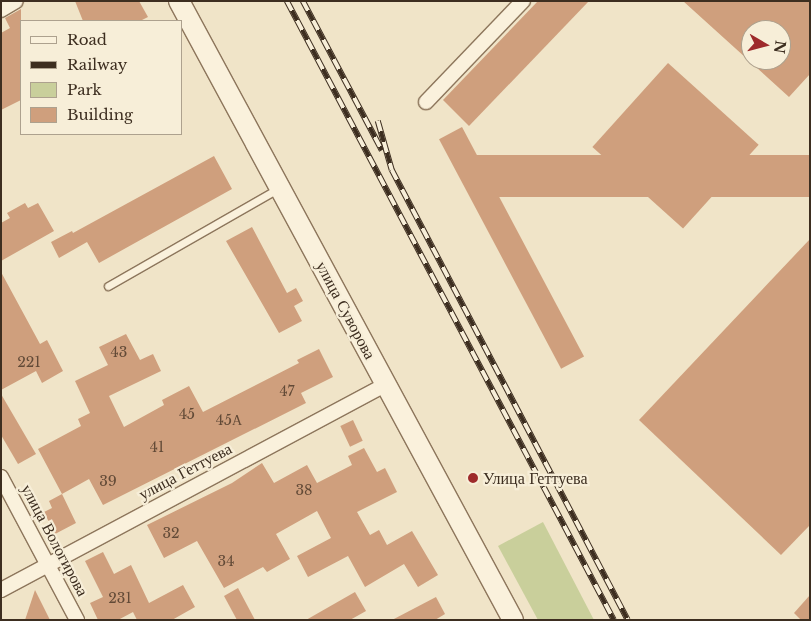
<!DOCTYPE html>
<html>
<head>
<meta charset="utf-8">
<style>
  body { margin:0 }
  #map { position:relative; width:811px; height:621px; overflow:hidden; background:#f0e4c8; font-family:"Libre Baskerville",serif }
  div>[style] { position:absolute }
  .green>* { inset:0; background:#c9cf9b }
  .building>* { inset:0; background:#cf9f7d; transform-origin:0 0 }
  .roads { filter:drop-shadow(1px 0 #8d765c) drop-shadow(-1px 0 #8d765c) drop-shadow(0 1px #8d765c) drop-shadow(0 -1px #8d765c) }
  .lane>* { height:7px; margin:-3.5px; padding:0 3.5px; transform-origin:3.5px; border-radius:3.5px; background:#faf1dc }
  .street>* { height:14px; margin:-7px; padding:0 7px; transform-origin:7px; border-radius:7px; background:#faf1dc }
  .secondary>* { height:20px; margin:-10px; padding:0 10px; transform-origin:10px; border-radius:10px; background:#faf1dc }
  .rail>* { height:5.5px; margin-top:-2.75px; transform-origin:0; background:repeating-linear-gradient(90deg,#f7eed8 0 11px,#3d2e20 0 22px); box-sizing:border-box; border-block:1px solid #3d2e20 }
  .dots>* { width:14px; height:14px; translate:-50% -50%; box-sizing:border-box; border:2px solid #f7eed8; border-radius:50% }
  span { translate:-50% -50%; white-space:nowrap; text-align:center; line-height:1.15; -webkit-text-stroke:4.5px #f7eed8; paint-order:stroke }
  .number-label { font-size:14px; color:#624a37 }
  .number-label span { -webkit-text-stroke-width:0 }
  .street-label { font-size:16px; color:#3d2e20 }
  .poi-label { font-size:16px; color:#3d2e20 }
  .left { translate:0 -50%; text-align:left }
  .frame { position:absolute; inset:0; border:2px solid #3d2e20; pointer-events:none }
  .legend { position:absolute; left:20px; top:20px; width:162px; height:115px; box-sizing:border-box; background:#f7eed8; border:1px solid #ada18e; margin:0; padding:6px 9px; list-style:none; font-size:15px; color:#3d2e20 }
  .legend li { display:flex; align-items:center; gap:10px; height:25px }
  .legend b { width:25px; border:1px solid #ada18e }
  .north { position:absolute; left:741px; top:20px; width:50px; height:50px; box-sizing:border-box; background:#f7eed8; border:1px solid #ada18e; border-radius:50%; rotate:98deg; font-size:14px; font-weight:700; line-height:20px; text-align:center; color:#3d2e20 }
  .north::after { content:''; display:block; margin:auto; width:18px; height:22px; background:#9e2a2b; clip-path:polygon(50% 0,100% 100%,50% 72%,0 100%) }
</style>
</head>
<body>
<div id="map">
  <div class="green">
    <div style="clip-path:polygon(543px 522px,594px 620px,538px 620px,498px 546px)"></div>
  </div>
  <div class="building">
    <div style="clip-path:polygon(75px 1px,139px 1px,148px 17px,140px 21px,83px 21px)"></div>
    <div style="clip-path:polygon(538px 1px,589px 1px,469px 126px,443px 100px)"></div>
    <div style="clip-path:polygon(evenodd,683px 1px,810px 1px,810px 74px,789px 97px,683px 1px,751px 30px,781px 30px,781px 60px,751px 60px,751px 30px)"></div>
    <div style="clip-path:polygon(21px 9px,21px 100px,1px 110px,1px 33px,10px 28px,5px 18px)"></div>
    <div style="left:668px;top:63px;width:122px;height:113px;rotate:42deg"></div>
    <div style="left:462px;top:127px;width:260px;height:26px;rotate:62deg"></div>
    <div style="left:810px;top:155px;width:42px;height:335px;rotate:90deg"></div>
    <div style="clip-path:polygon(214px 156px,232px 189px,99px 263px,87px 242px,59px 258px,51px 242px,72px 231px,73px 233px)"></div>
    <div style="clip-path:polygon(25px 203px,28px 208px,38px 203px,54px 231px,1px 261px,1px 223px,10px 218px,7px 213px)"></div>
    <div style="clip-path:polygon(252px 227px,287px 293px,296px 288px,303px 301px,294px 306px,302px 321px,279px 333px,226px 241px)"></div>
    <div style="clip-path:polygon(810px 239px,810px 525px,781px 555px,639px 420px)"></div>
    <div style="clip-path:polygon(1px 272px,40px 344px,47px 340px,63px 371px,42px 383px,36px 371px,1px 390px)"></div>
    <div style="clip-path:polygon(126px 334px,140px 360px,153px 354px,161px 371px,109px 396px,124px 427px,164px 405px,162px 400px,189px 386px,203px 412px,299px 363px,297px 360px,319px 349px,333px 377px,301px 393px,306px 403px,103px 505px,89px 479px,62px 494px,38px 449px,81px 426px,78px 419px,90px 413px,75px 381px,108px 365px,99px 347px)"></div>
    <div style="clip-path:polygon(1px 394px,36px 454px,18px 464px,1px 435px)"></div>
    <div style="left:353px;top:420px;width:23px;height:14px;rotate:65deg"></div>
    <div style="clip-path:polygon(364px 448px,377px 472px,385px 468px,397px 492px,357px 512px,370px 535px,379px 530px,387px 545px,412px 531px,438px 575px,418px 587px,404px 564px,365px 587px,348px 556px,308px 577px,297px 556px,331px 538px,317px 511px,276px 534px,290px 559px,267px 572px,263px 567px,224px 588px,197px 541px,164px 558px,147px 525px,232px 483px,262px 463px,274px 483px,307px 465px,317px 483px,352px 465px,348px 456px)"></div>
    <div style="clip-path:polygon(62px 494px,76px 523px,55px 534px,44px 512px,52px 508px,49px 501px)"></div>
    <div style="clip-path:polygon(103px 552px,114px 574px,131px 565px,149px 603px,183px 585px,195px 607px,172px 620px,137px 620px,133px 612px,118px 620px,98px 620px,90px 603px,103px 597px,85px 561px)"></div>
    <div style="clip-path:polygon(238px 588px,255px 620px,237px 620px,224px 596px)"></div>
    <div style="clip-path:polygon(35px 590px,50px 620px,25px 620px)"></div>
    <div style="clip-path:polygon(355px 592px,366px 611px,350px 620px,306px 620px)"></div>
    <div style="clip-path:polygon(810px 595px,810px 620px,801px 620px,794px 613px)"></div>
    <div style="clip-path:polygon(436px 597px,445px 614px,435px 620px,392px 620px)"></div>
  </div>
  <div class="roads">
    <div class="lane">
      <div style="left:108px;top:286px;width:197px;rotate:-29.8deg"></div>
    </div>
    <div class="street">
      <div style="left:1px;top:10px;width:17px;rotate:-31deg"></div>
      <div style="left:426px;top:102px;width:140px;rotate:-46.2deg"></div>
      <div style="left:1px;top:477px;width:162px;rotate:62deg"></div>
      <div style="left:1px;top:590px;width:437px;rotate:-28.1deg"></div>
    </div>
    <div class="secondary">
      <div style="left:179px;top:1px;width:703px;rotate:61.65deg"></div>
    </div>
  </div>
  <div class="rail">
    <div style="left:287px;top:1px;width:700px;rotate:62.15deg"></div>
    <div style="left:303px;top:1px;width:169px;rotate:62.1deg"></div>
    <div style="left:378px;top:121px;width:51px;rotate:74.1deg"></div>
    <div style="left:392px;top:170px;width:508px;rotate:62.33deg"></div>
  </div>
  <div class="dots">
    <div style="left:473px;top:478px;background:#9e2a2b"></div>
  </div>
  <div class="number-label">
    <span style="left:119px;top:352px">43</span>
    <span style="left:29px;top:362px">221</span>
    <span style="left:287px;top:391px">47</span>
    <span style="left:187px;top:414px">45</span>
    <span style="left:229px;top:420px">45А</span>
    <span style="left:157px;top:447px">41</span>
    <span style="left:108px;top:481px">39</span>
    <span style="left:304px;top:490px">38</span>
    <span style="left:171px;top:533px">32</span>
    <span style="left:226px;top:561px">34</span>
    <span style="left:120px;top:598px">231</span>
  </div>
  <div class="street-label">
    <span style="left:346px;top:310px;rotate:62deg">улица Суворова</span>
    <span style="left:185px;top:471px;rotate:-28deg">улица Геттуева</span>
    <span style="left:55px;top:540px;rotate:62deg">улица Вологирова</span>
  </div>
  <div class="poi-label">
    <span class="left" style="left:483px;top:478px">Улица Геттуева</span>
  </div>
  <div class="frame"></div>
  <ul class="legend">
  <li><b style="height:6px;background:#faf1dc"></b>Road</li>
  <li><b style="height:6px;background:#3d2e20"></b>Railway</li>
  <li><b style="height:14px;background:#c9cf9b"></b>Park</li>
  <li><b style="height:14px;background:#cf9f7d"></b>Building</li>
  </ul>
  <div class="north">N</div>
</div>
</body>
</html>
